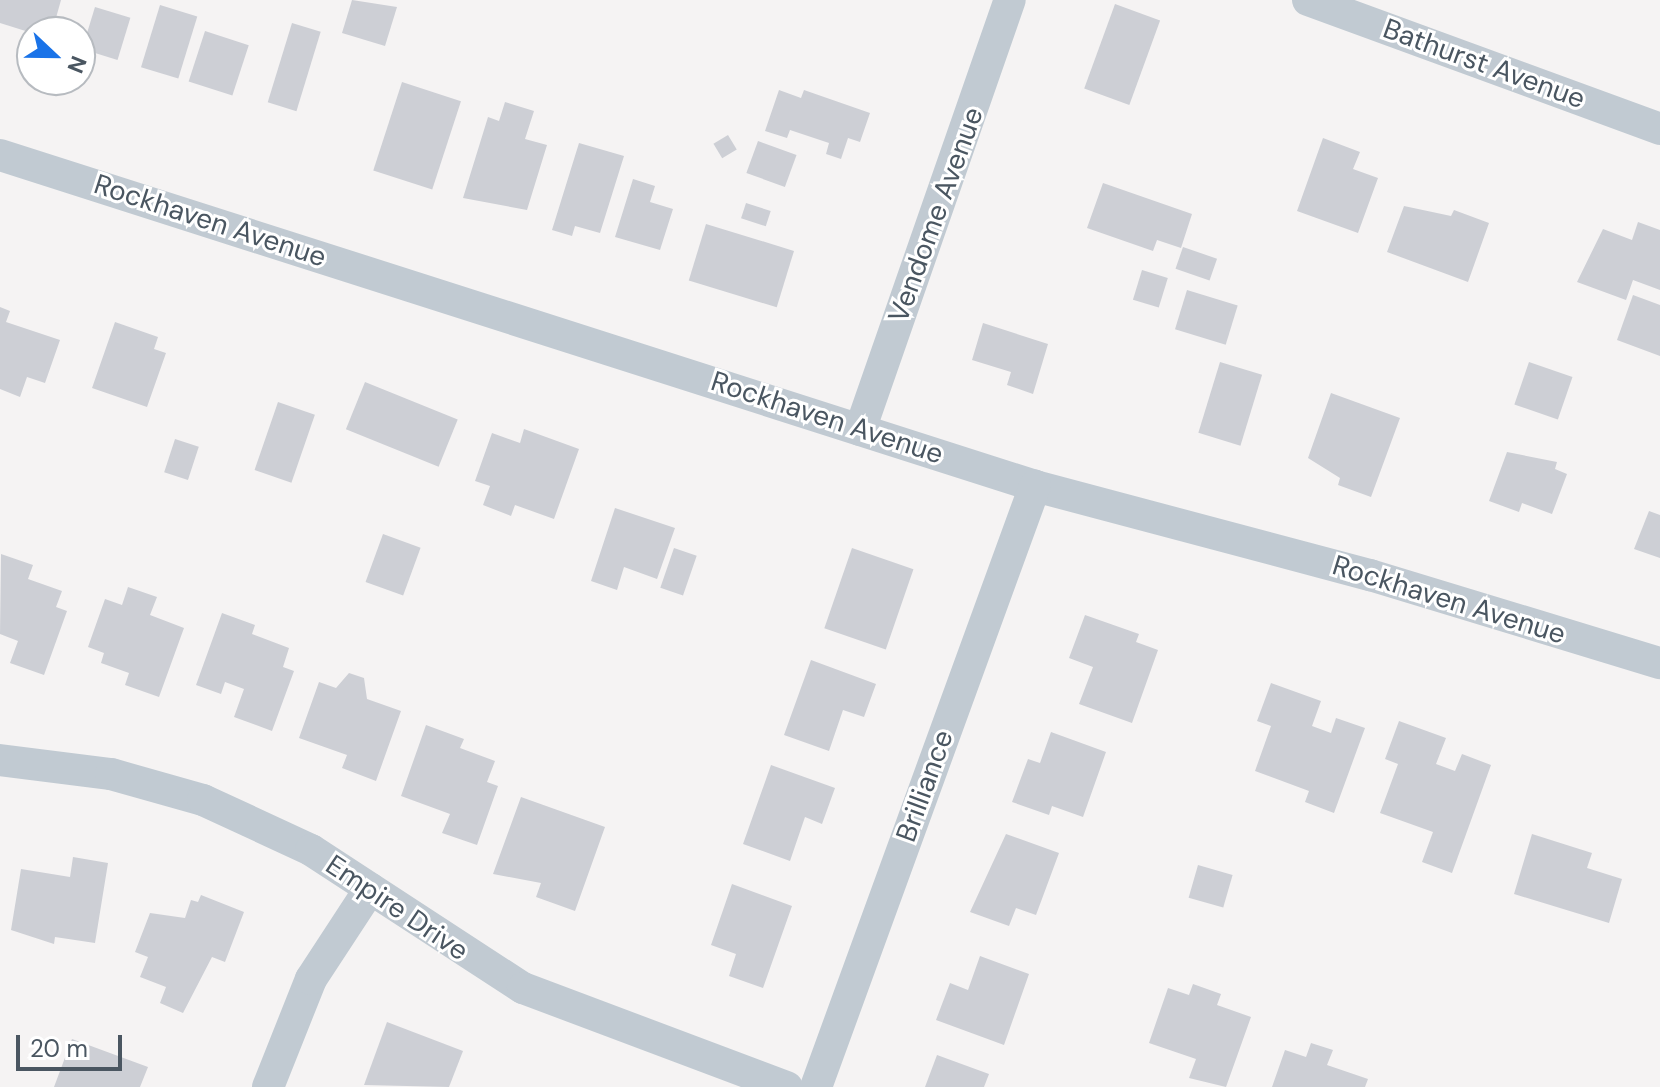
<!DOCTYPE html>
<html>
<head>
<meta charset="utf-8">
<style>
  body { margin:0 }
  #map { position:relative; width:1660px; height:1087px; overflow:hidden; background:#f5f3f3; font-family:"DM Sans",sans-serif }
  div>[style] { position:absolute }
  .building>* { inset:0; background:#cdcfd5; transform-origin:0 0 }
  .street>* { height:32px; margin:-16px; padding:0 16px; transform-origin:16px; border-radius:16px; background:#c1cad2 }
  span { translate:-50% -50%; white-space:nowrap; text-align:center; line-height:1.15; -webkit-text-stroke:6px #fff; paint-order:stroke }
  .street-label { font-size:28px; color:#4a5661 }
  .north { position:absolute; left:16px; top:16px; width:80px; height:80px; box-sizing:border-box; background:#fff; border:2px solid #b7bbc0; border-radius:50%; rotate:112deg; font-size:22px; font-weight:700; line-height:32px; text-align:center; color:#4a5661 }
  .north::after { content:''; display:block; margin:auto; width:28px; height:36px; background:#1a73e8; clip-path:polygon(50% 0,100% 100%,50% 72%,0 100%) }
  .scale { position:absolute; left:16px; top:1035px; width:106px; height:36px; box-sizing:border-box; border:4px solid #4a5661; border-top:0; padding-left:10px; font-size:24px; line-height:28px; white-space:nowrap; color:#4a5661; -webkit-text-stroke:6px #fff; paint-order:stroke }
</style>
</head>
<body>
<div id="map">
  <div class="building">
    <div style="clip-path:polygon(0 0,61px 0,52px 32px,32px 33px,0 23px)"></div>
    <div style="clip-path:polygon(352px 0,397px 7px,385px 46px,342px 33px)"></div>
    <div style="left:1115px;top:4px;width:48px;height:90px;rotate:20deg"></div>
    <div style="left:160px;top:5px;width:39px;height:65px;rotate:17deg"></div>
    <div style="left:95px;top:7px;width:37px;height:44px;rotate:17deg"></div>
    <div style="left:292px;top:23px;width:30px;height:83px;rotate:17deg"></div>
    <div style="left:205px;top:31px;width:46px;height:53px;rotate:18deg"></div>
    <div style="left:402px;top:82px;width:62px;height:93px;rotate:18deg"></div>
    <div style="clip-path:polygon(779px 90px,801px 98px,804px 90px,870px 113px,860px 142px,848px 138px,841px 159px,826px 154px,829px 143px,790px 130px,787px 138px,765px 131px)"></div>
    <div style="clip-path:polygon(505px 102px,534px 111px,525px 139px,547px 145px,527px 210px,463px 198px,488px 117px,499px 121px)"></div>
    <div style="left:728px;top:135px;width:17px;height:17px;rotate:59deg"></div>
    <div style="clip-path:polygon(1323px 138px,1360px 152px,1353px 169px,1378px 178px,1358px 233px,1297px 211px)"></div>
    <div style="left:758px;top:141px;width:41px;height:34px;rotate:20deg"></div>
    <div style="clip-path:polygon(579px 143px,624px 156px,600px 233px,575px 226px,572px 236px,552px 230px)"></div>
    <div style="clip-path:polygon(633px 179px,655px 186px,650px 202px,673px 209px,660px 250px,615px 237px)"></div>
    <div style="clip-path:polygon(1103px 183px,1192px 214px,1181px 248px,1157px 240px,1153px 251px,1087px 228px)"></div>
    <div style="left:746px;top:203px;width:26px;height:16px;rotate:18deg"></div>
    <div style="clip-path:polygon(1404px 206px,1451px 216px,1454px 210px,1489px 223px,1468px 282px,1387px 252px)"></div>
    <div style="clip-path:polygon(1638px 222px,1660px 230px,1660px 290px,1633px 280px,1626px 300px,1577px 282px,1603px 229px,1632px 240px)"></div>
    <div style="left:706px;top:224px;width:92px;height:59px;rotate:17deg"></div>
    <div style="left:1183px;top:247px;width:36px;height:23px;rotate:19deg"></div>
    <div style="left:1142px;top:270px;width:27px;height:31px;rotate:17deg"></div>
    <div style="left:1187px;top:290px;width:53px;height:41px;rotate:17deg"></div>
    <div style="clip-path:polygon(1633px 295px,1660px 305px,1660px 356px,1617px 340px)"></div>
    <div style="clip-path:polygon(0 307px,10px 311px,6px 322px,60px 340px,45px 383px,27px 377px,20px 397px,0 389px)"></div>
    <div style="clip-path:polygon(115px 322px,158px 337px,154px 349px,166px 353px,147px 407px,92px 388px)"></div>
    <div style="clip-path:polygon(983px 323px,1048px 344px,1033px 394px,1007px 385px,1011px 372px,972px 360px)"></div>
    <div style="left:1220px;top:362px;width:44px;height:74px;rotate:17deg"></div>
    <div style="left:1529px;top:362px;width:46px;height:45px;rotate:19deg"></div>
    <div style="left:365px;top:382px;width:100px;height:51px;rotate:22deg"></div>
    <div style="clip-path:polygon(1331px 393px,1400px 418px,1371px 497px,1338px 485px,1340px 478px,1308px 458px)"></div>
    <div style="left:278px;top:402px;width:39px;height:72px;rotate:19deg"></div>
    <div style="clip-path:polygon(524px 429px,579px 449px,554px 519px,515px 505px,511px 516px,483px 505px,490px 486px,475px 481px,492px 433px,520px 443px)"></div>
    <div style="left:175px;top:439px;width:25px;height:35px;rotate:18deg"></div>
    <div style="clip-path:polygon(1507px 452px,1557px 462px,1555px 469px,1567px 474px,1552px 514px,1522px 503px,1519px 512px,1489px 501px)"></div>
    <div style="clip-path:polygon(615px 508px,675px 528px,657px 579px,624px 567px,617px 590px,591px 581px)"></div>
    <div style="clip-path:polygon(1649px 511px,1660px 515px,1660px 558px,1634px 549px)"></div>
    <div style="left:383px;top:534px;width:40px;height:51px;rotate:20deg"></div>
    <div style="left:674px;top:548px;width:24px;height:42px;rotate:19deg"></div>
    <div style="left:852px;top:548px;width:65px;height:85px;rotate:19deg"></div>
    <div style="clip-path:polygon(1px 554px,33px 565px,28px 579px,62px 591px,56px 607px,67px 611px,44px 675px,10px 663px,18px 641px,0 634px)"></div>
    <div style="clip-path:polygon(128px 587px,157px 597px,150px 615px,184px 628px,159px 697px,125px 685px,129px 673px,101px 663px,104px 653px,88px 647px,105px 599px,122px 605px)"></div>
    <div style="clip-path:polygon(222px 613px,255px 625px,252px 634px,289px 648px,283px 667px,294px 671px,272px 731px,234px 717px,244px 689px,225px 682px,221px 694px,196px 685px)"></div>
    <div style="clip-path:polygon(1085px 615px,1139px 634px,1136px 642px,1158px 650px,1132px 723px,1079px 704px,1093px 667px,1069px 658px)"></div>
    <div style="clip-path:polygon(811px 660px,876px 684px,864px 717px,843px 710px,829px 751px,784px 735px)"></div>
    <div style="clip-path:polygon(349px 673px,364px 678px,367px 699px,401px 711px,376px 781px,342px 768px,347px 755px,299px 738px,319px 682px,336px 688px)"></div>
    <div style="clip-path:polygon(1271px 683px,1321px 701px,1312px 726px,1331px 733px,1336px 718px,1365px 728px,1334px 813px,1305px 802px,1309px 791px,1255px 771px,1271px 726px,1257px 721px)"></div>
    <div style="clip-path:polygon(1399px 721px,1446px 738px,1436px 764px,1455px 771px,1462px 754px,1491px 765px,1452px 873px,1422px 862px,1433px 832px,1380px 813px,1398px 764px,1385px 759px)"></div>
    <div style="clip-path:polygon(426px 725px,464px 739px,460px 748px,495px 761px,487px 782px,498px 786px,477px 845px,442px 833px,450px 814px,401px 796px)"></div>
    <div style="clip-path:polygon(1051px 732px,1106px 752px,1083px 817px,1052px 806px,1049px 815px,1012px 802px,1028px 759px,1040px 763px)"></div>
    <div style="clip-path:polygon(771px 765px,835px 788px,822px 824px,805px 817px,790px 861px,743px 844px)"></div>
    <div style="clip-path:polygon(521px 797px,605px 827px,575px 911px,536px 897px,541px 883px,493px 874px)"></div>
    <div style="clip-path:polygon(1006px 834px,1059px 853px,1036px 915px,1016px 908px,1009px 926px,970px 912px)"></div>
    <div style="clip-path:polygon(1532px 834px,1592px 853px,1587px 868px,1622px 879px,1609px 923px,1514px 894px)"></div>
    <div style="clip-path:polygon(73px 857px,108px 863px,95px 943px,55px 937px,54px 944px,11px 930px,21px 869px,70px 877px)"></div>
    <div style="left:1198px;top:865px;width:36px;height:34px;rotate:16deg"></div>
    <div style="clip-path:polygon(732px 884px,792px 906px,763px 988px,729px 976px,736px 954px,711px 945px)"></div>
    <div style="clip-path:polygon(201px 895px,244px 912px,225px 962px,212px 957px,183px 1013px,160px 1003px,166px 987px,140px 977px,148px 957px,135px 952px,150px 913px,185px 918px,191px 900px,198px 902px)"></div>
    <div style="clip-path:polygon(980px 956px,1029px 974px,1004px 1045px,936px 1020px,950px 983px,968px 990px)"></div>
    <div style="clip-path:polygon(1193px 984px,1221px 994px,1217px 1005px,1251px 1017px,1226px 1087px,1189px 1078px,1196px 1059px,1149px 1043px,1168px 988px,1189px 995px)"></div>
    <div style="clip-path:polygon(387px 1022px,463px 1051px,449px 1087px,364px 1085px)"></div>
    <div style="clip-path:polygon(72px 1039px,148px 1067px,140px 1087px,54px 1087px)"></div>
    <div style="clip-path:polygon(1311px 1043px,1333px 1050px,1327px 1065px,1368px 1079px,1365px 1087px,1272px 1087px,1285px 1050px,1306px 1057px)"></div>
    <div style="clip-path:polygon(937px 1055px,989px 1074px,984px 1087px,925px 1087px)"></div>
  </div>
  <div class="street">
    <div style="left:1308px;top:0;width:375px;rotate:20.1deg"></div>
    <div style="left:0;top:155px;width:1087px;rotate:17.73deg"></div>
    <div style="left:1035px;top:486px;width:347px;rotate:14.9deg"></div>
    <div style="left:1370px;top:575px;width:303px;rotate:16.9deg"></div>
    <div style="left:860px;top:430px;width:455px;rotate:-70.8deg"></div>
    <div style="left:0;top:760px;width:112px;rotate:7.2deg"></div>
    <div style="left:111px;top:774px;width:96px;rotate:15.8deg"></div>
    <div style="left:203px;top:800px;width:119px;rotate:24.8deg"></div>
    <div style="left:311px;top:850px;width:253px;rotate:33.1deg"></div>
    <div style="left:523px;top:988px;width:282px;rotate:20.6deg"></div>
    <div style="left:268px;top:1087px;width:116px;rotate:-68.3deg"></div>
    <div style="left:311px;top:979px;width:108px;rotate:-56.8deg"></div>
    <div style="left:816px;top:1087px;width:640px;rotate:-69.98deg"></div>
  </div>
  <div class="street-label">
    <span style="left:1484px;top:64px;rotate:20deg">Bathurst Avenue</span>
    <span style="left:936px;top:215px;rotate:-70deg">Vendome Avenue</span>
    <span style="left:210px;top:221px;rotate:18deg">Rockhaven Avenue</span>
    <span style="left:827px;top:418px;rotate:18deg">Rockhaven Avenue</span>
    <span style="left:1449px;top:600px;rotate:17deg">Rockhaven Avenue</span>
    <span style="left:925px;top:786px;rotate:-70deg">Brilliance</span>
    <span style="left:397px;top:908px;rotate:34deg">Empire Drive</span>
  </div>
  <div class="north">N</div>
  <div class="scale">20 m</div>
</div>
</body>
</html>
